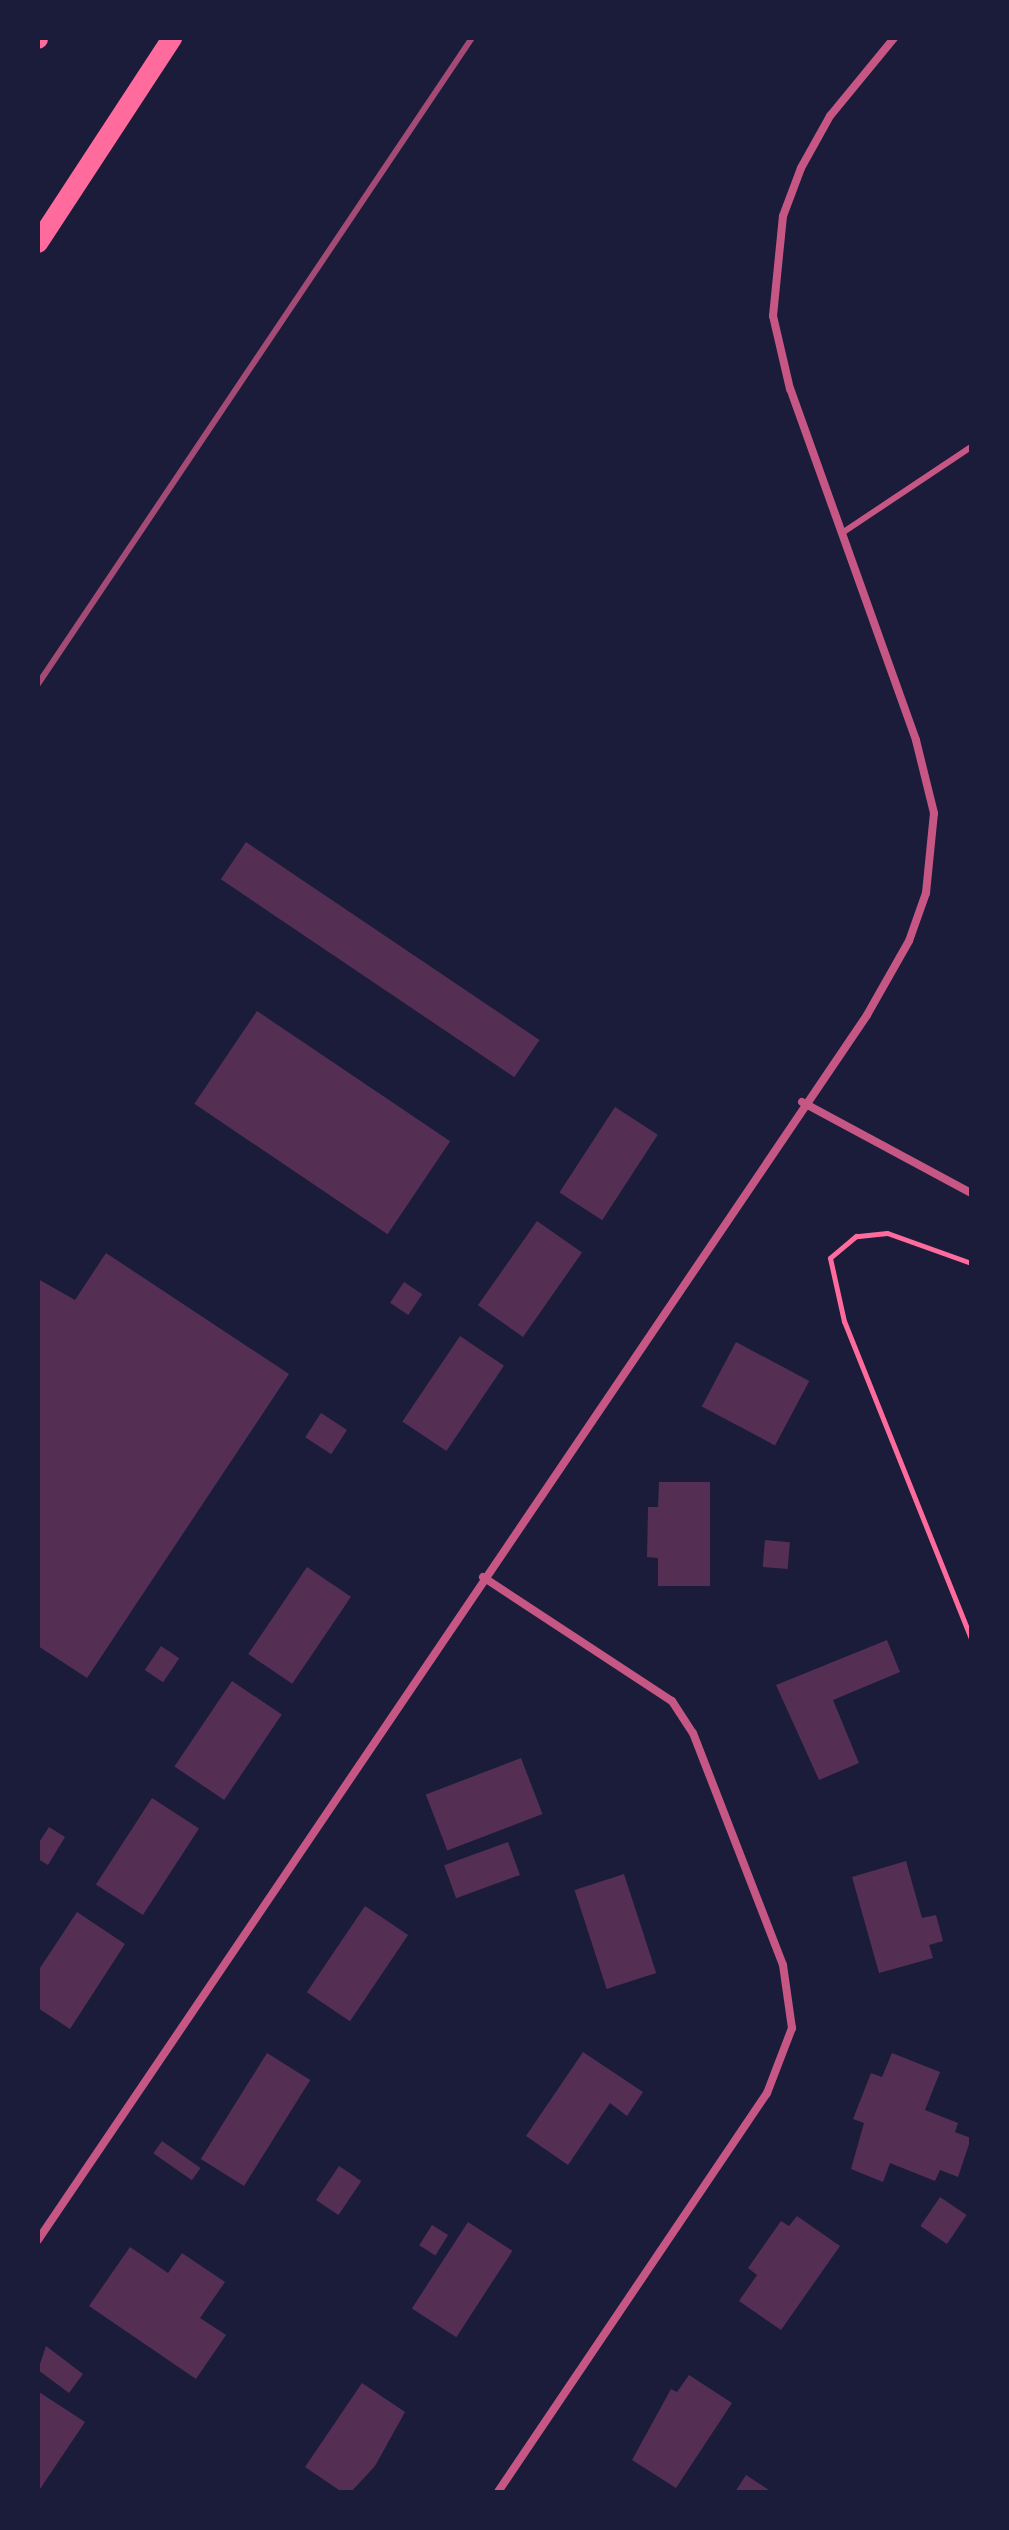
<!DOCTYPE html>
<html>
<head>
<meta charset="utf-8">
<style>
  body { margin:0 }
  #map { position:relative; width:1009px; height:2530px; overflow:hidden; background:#1b1b3a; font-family:Commissioner,sans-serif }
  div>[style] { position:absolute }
  .building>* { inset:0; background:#542f53; transform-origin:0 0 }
  .path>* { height:5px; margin:-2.5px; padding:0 2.5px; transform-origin:2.5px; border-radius:2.5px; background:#ff6b9d }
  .service>* { height:6px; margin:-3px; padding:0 3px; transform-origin:3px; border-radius:3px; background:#c65784 }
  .minor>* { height:8px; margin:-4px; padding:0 4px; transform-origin:4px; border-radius:4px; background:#c65784 }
  .primary>* { height:20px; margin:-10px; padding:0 10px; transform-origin:10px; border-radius:10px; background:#ff6b9d }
  .rail>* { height:6px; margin:-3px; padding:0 3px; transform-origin:3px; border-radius:3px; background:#a44b75 }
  span { translate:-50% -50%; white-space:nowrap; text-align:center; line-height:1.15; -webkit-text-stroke:7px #1b1b3a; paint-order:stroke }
  .frame { position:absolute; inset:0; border:40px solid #1b1b3a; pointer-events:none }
</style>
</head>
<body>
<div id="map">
  <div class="building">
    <div style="left:246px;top:842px;width:354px;height:45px;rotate:34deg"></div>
    <div style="left:257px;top:1011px;width:233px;height:112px;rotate:34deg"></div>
    <div style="left:615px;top:1107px;width:51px;height:102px;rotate:33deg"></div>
    <div style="left:537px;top:1221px;width:55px;height:103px;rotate:35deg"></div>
    <div style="clip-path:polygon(106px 1253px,289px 1374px,87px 1678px,38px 1646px,38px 1279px,75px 1300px)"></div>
    <div style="left:404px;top:1282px;width:22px;height:25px;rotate:34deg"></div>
    <div style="left:460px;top:1336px;width:53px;height:103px;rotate:34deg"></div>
    <div style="left:736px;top:1342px;width:83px;height:73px;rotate:28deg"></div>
    <div style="left:321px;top:1413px;width:31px;height:29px;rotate:33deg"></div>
    <div style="clip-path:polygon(659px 1482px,710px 1482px,710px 1586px,658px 1586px,658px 1558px,647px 1557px,648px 1507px,658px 1507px)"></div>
    <div style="left:765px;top:1540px;width:25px;height:27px;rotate:5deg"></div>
    <div style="left:307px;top:1567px;width:53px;height:105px;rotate:34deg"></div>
    <div style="clip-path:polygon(887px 1640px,900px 1672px,833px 1700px,859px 1763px,819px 1780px,776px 1685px)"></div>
    <div style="left:161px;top:1646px;width:22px;height:29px;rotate:34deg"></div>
    <div style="left:232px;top:1681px;width:60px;height:103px;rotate:34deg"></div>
    <div style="left:521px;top:1758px;width:60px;height:102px;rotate:69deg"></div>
    <div style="left:152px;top:1798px;width:56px;height:103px;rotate:33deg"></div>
    <div style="clip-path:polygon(49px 1827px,65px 1837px,48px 1865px,38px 1859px,38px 1844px)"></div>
    <div style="left:508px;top:1842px;width:35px;height:68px;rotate:70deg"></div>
    <div style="clip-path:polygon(906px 1861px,922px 1918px,936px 1915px,943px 1941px,929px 1945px,933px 1958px,879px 1973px,852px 1877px)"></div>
    <div style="left:624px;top:1874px;width:104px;height:52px;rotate:72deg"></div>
    <div style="left:365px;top:1906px;width:52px;height:104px;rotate:34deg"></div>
    <div style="clip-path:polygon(77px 1912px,125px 1944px,70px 2029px,38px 2008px,38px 1971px)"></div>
    <div style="clip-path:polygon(583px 2052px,643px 2092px,627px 2116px,610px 2103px,568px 2165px,526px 2136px)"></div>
    <div style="left:267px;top:2053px;width:51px;height:125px;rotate:32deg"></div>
    <div style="clip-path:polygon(892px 2053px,940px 2072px,925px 2110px,958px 2123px,955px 2132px,971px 2138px,958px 2177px,940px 2170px,935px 2181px,890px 2163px,883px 2182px,851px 2169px,864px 2123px,853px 2119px,871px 2073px,882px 2077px)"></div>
    <div style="left:162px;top:2141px;width:47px;height:15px;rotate:35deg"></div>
    <div style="left:339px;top:2166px;width:27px;height:41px;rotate:34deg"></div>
    <div style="left:940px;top:2197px;width:32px;height:35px;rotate:34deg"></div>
    <div style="clip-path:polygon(797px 2216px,840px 2246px,781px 2330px,739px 2301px,757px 2275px,748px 2268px,781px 2221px,789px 2226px)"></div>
    <div style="left:468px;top:2222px;width:53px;height:103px;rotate:33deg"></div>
    <div style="left:432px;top:2225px;width:19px;height:24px;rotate:32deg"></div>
    <div style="clip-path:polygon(130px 2247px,168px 2273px,182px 2253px,225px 2282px,200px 2318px,226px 2335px,196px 2379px,89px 2306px)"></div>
    <div style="clip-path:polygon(46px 2346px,83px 2374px,69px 2393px,38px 2370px)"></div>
    <div style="clip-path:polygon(689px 2375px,732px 2403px,676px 2488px,632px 2460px,671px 2389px,677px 2392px)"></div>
    <div style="clip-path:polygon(362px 2383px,405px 2412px,375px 2466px,351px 2492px,342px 2492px,305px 2467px)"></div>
    <div style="clip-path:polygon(39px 2392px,85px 2422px,38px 2492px,38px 2394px)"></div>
    <div style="clip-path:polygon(746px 2475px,769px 2490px,768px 2492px,735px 2492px)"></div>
  </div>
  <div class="path">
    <div style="left:971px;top:1263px;width:89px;rotate:-160.3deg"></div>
    <div style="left:887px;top:1233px;width:31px;rotate:174deg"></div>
    <div style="left:856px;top:1236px;width:34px;rotate:140deg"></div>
    <div style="left:830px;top:1258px;width:65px;rotate:77.5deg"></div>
    <div style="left:844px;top:1321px;width:342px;rotate:68.2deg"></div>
  </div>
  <div class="service">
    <div style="left:842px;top:533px;width:155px;rotate:-33.7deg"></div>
  </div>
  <div class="minor">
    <div style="left:802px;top:1102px;width:192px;rotate:28.3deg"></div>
    <div style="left:483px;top:1577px;width:226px;rotate:33.3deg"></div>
    <div style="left:672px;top:1701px;width:38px;rotate:57deg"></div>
    <div style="left:693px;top:1733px;width:249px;rotate:68.8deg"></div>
    <div style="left:783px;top:1965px;width:64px;rotate:81.9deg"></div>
    <div style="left:792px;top:2028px;width:70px;rotate:111deg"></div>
    <div style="left:767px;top:2093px;width:481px;rotate:124deg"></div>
    <div style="left:38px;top:2240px;width:1479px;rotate:-55.91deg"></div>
    <div style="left:867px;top:1015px;width:85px;rotate:-60.4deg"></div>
    <div style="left:909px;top:941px;width:51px;rotate:-70.5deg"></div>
    <div style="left:926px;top:893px;width:80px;rotate:-84.3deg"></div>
    <div style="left:934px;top:813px;width:75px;rotate:-103.9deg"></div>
    <div style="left:916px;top:740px;width:373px;rotate:-109.7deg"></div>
    <div style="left:790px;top:389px;width:75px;rotate:-103.1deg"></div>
    <div style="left:773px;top:316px;width:100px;rotate:-84.3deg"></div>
    <div style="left:783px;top:216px;width:51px;rotate:-69.4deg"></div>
    <div style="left:801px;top:168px;width:60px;rotate:-60.9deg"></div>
    <div style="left:830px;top:116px;width:101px;rotate:-50.6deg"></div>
  </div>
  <div class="primary">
    <div style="left:38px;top:39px;width:1px;rotate:-90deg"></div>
    <div style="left:38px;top:243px;width:245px;rotate:-56.8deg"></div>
  </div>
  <div class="rail">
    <div style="left:38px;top:684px;width:778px;rotate:-56.11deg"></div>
  </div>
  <div class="frame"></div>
</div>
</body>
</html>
